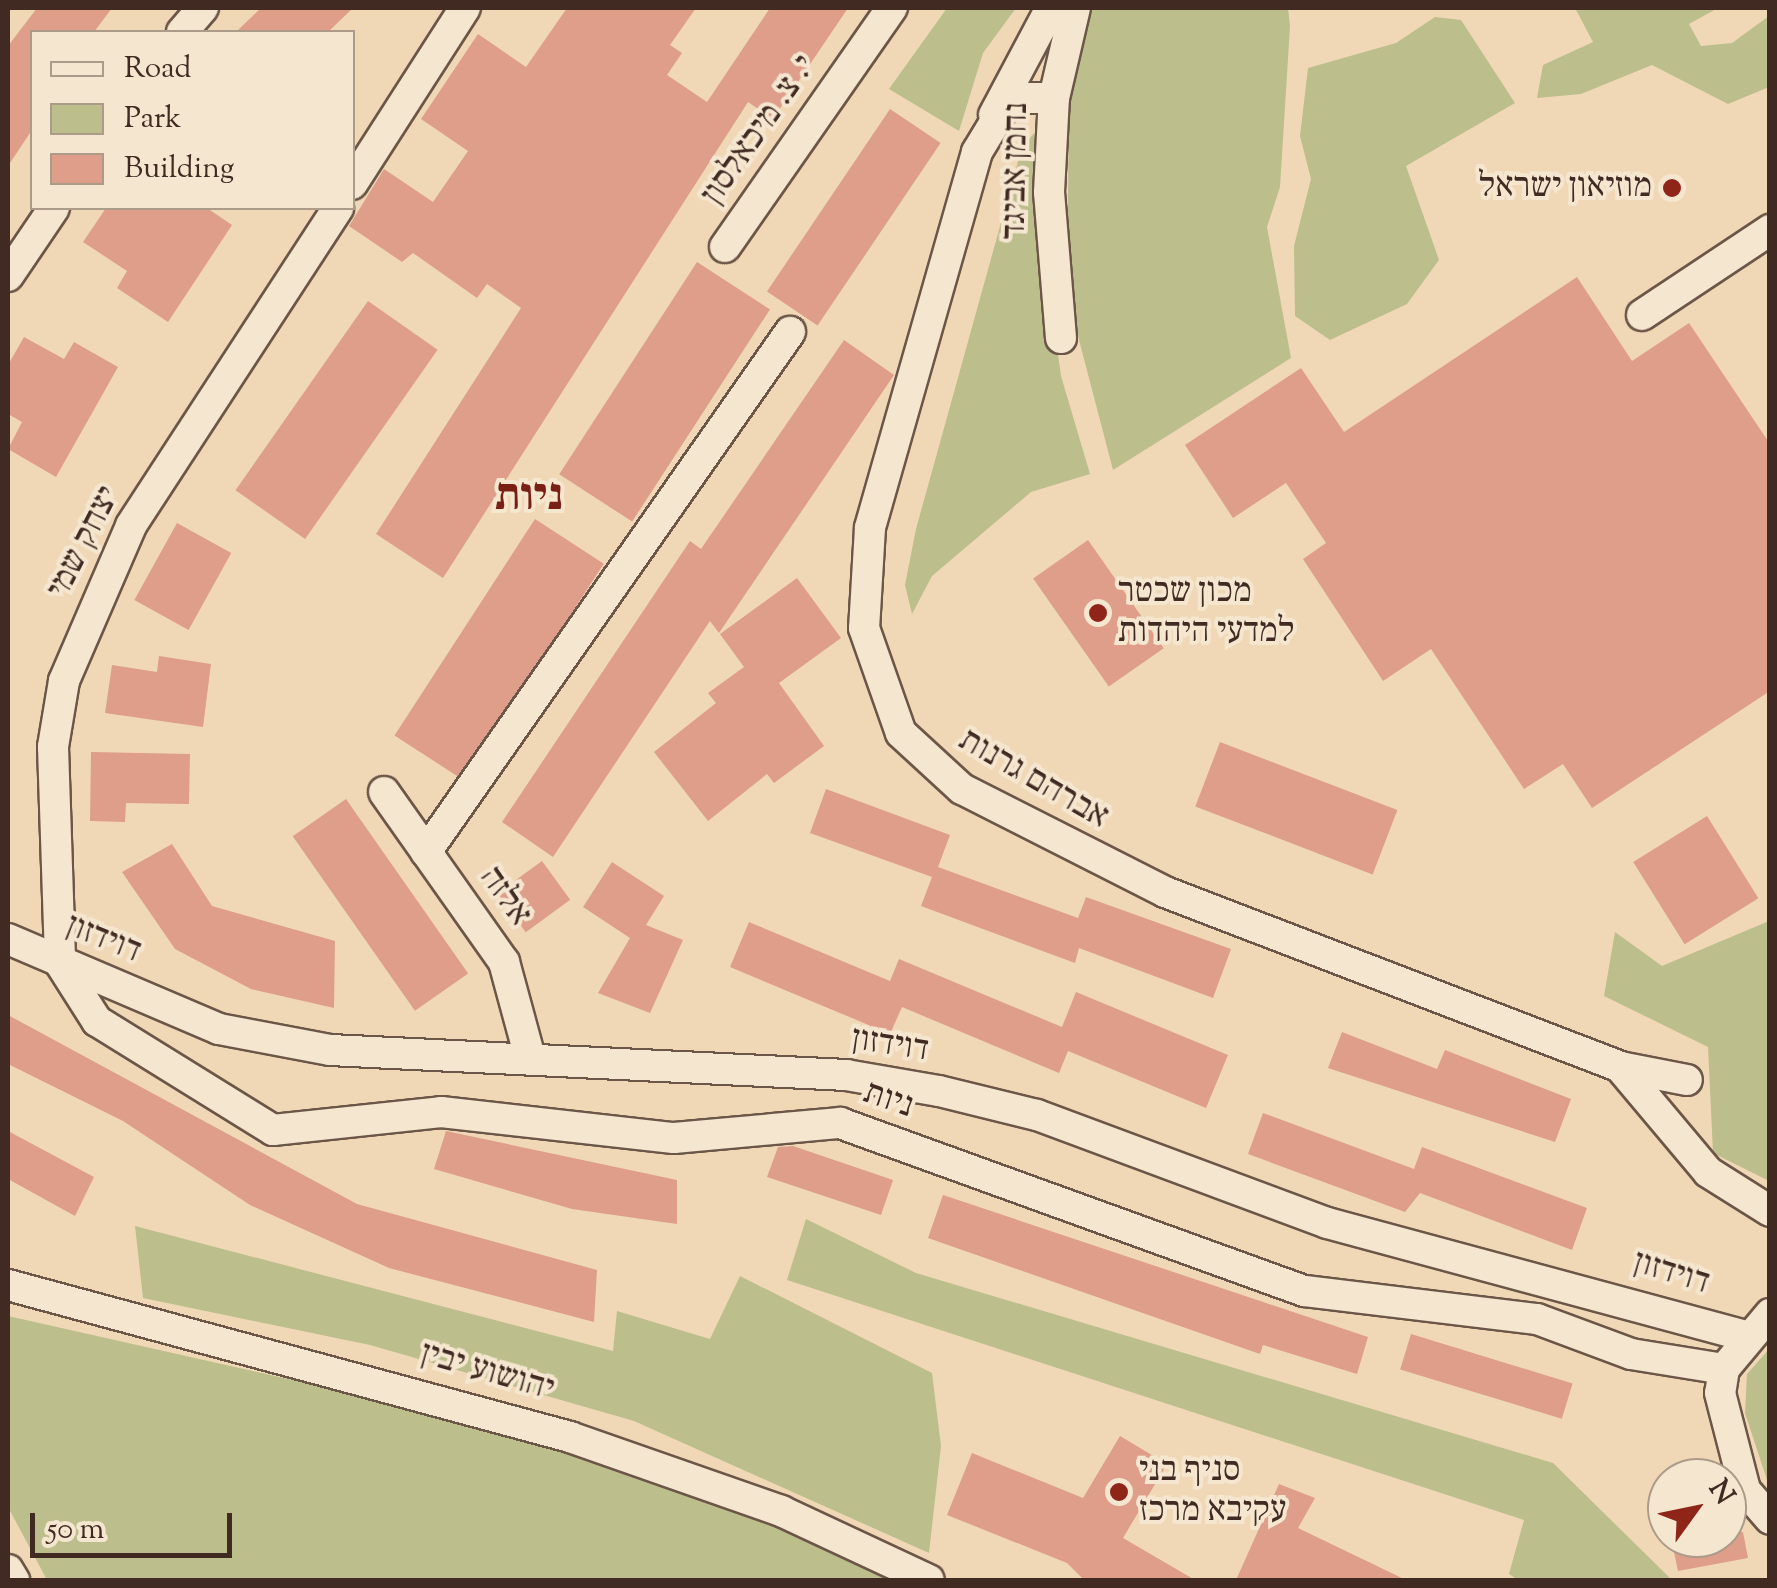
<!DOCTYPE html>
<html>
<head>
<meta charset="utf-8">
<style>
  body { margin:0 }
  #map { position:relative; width:1777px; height:1588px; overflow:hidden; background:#f0d8b7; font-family:"Sorts Mill Goudy","Frank Ruhl Libre",serif }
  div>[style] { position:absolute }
  .green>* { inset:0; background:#bcbe8c }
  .building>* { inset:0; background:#de9e89; transform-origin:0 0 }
  .roads { filter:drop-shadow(2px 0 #6c5647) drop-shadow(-2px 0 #6c5647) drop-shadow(0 2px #6c5647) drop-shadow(0 -2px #6c5647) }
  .minor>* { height:30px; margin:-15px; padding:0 15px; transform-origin:15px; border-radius:15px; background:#f5e6d0 }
  .dots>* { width:28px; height:28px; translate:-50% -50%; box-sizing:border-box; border:5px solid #f5e6d0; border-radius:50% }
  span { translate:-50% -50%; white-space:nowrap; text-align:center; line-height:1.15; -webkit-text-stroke:8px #f5e6d0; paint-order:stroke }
  .street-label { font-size:35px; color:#402a22 }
  .poi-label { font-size:35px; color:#402a22 }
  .right { translate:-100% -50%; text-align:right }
  .left { translate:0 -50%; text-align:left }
  .district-label { font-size:45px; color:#7a1f14; font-weight:700 }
  .frame { position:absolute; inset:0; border:10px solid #402a22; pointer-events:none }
  .legend { position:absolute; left:30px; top:30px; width:325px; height:180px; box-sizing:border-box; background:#f5e6d0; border:2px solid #ad9b8a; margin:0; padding:12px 18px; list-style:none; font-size:30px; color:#402a22 }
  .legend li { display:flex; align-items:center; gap:20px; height:50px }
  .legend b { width:50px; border:2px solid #ad9b8a }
  .north { position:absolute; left:1647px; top:1458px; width:100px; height:100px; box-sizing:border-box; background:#f5e6d0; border:2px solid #ad9b8a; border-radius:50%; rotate:57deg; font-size:28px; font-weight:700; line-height:40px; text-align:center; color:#402a22 }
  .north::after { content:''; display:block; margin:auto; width:35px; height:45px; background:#8f2418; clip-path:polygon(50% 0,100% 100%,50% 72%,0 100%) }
  .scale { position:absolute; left:30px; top:1513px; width:202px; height:45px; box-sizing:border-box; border:5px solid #402a22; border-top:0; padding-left:12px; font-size:30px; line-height:35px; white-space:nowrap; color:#402a22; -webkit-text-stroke:8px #f5e6d0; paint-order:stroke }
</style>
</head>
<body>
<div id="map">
  <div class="green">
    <div style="clip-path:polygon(947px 8px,1016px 8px,983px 53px,959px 131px,889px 89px)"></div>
    <div style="clip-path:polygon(1090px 8px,1288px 8px,1290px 26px,1280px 187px,1267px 227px,1291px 358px,1113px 470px,1067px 294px,1069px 98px)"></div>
    <div style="clip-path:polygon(1575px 8px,1718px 8px,1689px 24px,1701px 46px,1732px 43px,1769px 16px,1769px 87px,1728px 104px,1652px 65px,1581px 94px,1537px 98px,1543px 65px,1593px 42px)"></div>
    <div style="clip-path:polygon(1435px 17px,1461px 20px,1515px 103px,1406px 166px,1439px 260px,1407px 304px,1330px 340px,1295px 316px,1294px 246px,1311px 179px,1300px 136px,1308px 68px,1396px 43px)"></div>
    <div style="clip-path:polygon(1043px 123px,1038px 209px,1061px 376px,1090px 474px,1031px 492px,932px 576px,912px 614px,905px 585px,916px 529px,1022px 147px)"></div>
    <div style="clip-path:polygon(1769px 921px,1769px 1181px,1713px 1153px,1708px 1047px,1604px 996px,1615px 932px,1662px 966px)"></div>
    <div style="clip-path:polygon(806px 1219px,916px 1273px,1553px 1463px,1672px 1580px,1518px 1580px,1509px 1574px,1524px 1520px,787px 1280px)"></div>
    <div style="clip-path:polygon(135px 1226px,613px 1351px,617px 1311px,710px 1339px,740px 1276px,932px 1373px,941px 1446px,929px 1553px,634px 1421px,370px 1345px,143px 1298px)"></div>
    <div style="clip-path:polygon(8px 1316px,449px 1415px,715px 1501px,903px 1580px,47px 1580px,8px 1507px)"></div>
    <div style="clip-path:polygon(1769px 1349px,1769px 1486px,1745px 1413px,1747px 1374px)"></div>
  </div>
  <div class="building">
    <div style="clip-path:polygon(37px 8px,112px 8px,94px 32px,32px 32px,32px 130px,8px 166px,8px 46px)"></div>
    <div style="clip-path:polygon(261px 8px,353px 8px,328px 32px,236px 32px)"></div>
    <div style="clip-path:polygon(567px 8px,696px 8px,670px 45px,682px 53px,667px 75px,707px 102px,770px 8px,848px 8px,773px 119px,748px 102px,443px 578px,376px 534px,521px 308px,487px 284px,477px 298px,413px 253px,402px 262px,349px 226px,384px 169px,433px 202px,468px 151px,421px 119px,478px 34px,526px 67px)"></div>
    <div style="left:890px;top:109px;width:61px;height:220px;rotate:34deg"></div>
    <div style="clip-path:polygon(106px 208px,207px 208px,232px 225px,168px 322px,117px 288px,127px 271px,83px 242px)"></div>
    <div style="left:697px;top:262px;width:87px;height:253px;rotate:33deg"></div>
    <div style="clip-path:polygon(1577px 277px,1632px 361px,1689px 323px,1770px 444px,1770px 691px,1592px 808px,1563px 764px,1524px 789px,1431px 649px,1383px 681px,1303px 559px,1326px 543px,1286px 483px,1233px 518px,1185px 445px,1301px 368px,1344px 432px)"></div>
    <div style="left:368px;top:301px;width:85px;height:231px;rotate:35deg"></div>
    <div style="clip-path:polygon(24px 337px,64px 359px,74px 342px,118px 367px,56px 477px,8px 449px,22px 422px,8px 414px,8px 365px)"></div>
    <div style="clip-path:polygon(844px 340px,894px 375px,719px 633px,710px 621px,553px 857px,502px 822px,690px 541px,701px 549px)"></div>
    <div style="left:535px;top:519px;width:82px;height:258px;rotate:33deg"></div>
    <div style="left:177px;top:523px;width:62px;height:88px;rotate:29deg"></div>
    <div style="left:1088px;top:540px;width:132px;height:67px;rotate:55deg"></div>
    <div style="clip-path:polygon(797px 578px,841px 638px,779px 683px,824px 746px,774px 783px,767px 774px,708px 821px,654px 752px,716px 703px,708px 693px,744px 667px,720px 634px)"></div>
    <div style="clip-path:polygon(159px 656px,211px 664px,203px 727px,105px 713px,112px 665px,157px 672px)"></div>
    <div style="left:1220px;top:742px;width:190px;height:69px;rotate:21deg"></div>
    <div style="clip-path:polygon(91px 752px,190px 754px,189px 804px,126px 803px,125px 822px,90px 821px)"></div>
    <div style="clip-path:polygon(826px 789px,950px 835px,938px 867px,1078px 918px,1086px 897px,1231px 949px,1213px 998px,1079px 948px,1075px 963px,921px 906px,932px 877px,810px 833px)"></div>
    <div style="left:346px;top:799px;width:213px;height:65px;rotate:55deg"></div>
    <div style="left:1707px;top:816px;width:97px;height:87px;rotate:58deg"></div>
    <div style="clip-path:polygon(172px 844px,212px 906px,335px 941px,334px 1008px,251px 989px,175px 949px,122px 872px)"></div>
    <div style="left:542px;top:861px;width:48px;height:55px;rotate:54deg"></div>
    <div style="clip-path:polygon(612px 862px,664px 896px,646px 925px,683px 940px,650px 1013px,598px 993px,630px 938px,583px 907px)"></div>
    <div style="clip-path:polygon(749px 922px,890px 981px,899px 959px,1062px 1027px,1076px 992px,1228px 1055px,1206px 1108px,1068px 1051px,1059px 1073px,902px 1007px,890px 1034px,730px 967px)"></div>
    <div style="clip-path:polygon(8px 1015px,357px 1204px,597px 1270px,594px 1322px,389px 1268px,250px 1205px,123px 1121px,8px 1064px)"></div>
    <div style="clip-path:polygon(1342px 1032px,1437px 1069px,1445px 1050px,1571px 1099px,1555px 1142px,1328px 1068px)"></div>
    <div style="clip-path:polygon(1263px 1113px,1414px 1169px,1422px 1147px,1587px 1208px,1572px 1250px,1420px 1193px,1405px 1212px,1248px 1154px)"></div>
    <div style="clip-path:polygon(8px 1131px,94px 1177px,75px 1216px,8px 1179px)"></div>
    <div style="clip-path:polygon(446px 1131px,677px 1180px,677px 1224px,572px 1209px,434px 1169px)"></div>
    <div style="clip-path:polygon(793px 1146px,893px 1180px,881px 1215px,767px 1177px,778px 1147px)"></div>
    <div style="clip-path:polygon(943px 1195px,1368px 1337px,1357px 1374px,1263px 1345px,1260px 1354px,928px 1238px)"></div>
    <div style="left:1411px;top:1334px;width:169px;height:37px;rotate:17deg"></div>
    <div style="clip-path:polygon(1120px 1436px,1167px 1464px,1123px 1538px,1195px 1580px,1084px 1580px,1067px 1563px,947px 1515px,972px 1453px,1083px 1498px)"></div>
    <div style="clip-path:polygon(1279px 1484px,1315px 1498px,1298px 1528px,1406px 1580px,1236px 1580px)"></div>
    <div style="clip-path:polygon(1743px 1532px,1748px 1558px,1678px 1571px,1671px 1538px)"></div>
  </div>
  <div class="roads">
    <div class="minor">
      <div style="left:182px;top:32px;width:32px;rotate:-49deg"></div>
      <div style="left:1054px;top:98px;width:34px;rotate:180deg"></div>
      <div style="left:1020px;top:98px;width:20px;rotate:147deg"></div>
      <div style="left:1003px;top:109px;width:50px;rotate:121.2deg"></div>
      <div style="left:977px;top:152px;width:391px;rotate:105.9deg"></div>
      <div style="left:870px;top:528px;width:100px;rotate:93.4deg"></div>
      <div style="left:864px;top:628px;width:111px;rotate:70.6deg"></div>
      <div style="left:901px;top:733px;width:83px;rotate:42.6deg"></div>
      <div style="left:962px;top:789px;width:228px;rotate:26.9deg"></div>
      <div style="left:1165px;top:892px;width:487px;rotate:21deg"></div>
      <div style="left:1620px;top:1067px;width:68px;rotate:11deg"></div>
      <div style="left:994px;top:115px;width:121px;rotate:-62deg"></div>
      <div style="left:352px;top:184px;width:209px;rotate:-57.3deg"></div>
      <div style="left:338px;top:208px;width:379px;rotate:123.1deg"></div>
      <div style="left:131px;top:526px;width:169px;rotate:113.4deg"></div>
      <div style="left:64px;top:681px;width:67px;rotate:99.5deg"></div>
      <div style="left:53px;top:747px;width:216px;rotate:88.1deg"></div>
      <div style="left:60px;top:963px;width:69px;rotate:57.5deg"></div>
      <div style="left:97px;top:1021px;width:207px;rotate:31.8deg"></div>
      <div style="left:273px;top:1130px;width:169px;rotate:-6.1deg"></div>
      <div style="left:441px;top:1112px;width:234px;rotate:6.4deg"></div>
      <div style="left:674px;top:1138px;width:167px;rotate:-5.2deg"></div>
      <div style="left:840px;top:1123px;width:494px;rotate:19.9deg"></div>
      <div style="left:1305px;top:1291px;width:234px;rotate:6.9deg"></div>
      <div style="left:1537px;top:1319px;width:100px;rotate:20.4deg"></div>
      <div style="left:1631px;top:1354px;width:94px;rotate:9.2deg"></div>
      <div style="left:725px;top:247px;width:292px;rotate:-55.1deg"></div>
      <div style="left:8px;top:276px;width:82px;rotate:-55.9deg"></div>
      <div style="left:1642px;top:315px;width:154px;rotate:-33.6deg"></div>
      <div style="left:1061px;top:338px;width:146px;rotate:-94.7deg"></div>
      <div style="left:1049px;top:192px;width:94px;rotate:-87deg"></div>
      <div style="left:1054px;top:98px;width:92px;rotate:-76.9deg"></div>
      <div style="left:384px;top:792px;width:208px;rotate:54.8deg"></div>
      <div style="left:504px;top:962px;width:99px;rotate:74.8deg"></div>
      <div style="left:426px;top:852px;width:635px;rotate:-55.01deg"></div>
      <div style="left:8px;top:939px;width:229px;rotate:23.1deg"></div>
      <div style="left:219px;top:1029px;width:113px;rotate:10.7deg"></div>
      <div style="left:330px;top:1050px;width:517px;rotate:2.77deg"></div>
      <div style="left:846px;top:1075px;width:94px;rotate:9.8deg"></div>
      <div style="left:939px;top:1091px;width:101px;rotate:13.8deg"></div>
      <div style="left:1037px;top:1115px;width:309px;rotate:20.4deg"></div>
      <div style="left:1327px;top:1223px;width:433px;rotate:15.1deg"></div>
      <div style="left:1620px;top:1067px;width:137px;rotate:50deg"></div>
      <div style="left:1708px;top:1172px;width:73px;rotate:32.2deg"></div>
      <div style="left:8px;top:1285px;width:582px;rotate:15.13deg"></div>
      <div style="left:570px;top:1437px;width:224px;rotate:19.3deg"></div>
      <div style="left:781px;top:1511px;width:163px;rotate:25deg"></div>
      <div style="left:1770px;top:1314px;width:72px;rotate:129.9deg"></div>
      <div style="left:1724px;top:1369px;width:24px;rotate:99deg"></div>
      <div style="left:1720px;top:1393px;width:100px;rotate:75.5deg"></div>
      <div style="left:1745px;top:1490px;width:38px;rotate:49deg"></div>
      <div style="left:8px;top:1570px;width:12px;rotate:59deg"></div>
    </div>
  </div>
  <div class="dots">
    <div style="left:1672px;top:188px;background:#8f2418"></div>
    <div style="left:1098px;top:613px;background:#8f2418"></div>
    <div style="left:1119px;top:1492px;background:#8f2418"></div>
  </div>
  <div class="street-label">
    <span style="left:760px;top:131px;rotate:-55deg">י. צ. מיכאלסון</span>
    <span style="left:1017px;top:171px;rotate:-89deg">נחמן אביגד</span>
    <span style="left:85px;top:543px;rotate:-63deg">יצחק שמי</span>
    <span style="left:1033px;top:780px;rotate:30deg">אברהם גרנות</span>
    <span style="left:504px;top:897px;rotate:55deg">אלזה</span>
    <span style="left:103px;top:940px;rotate:22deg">דוידזון</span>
    <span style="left:890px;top:1046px;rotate:9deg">דוידזון</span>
    <span style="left:888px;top:1101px;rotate:19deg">ניות</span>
    <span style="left:1671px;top:1274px;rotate:17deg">דוידזון</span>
    <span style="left:487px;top:1373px;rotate:16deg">יהושוע יבין</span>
  </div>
  <div class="poi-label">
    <span class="right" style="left:1652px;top:188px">מוזיאון ישראל</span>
    <span class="left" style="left:1118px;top:613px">מכון שכטר<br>למדעי היהדות</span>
    <span class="left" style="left:1139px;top:1492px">סניף בני<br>עקיבא מרכז</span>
  </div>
  <div class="district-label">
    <span style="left:529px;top:499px">ניות</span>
  </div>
  <div class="frame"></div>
  <ul class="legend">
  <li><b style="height:12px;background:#f5e6d0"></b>Road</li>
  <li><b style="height:28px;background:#bcbe8c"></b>Park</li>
  <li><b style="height:28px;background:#de9e89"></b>Building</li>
  </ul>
  <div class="north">N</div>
  <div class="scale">50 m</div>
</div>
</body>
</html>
